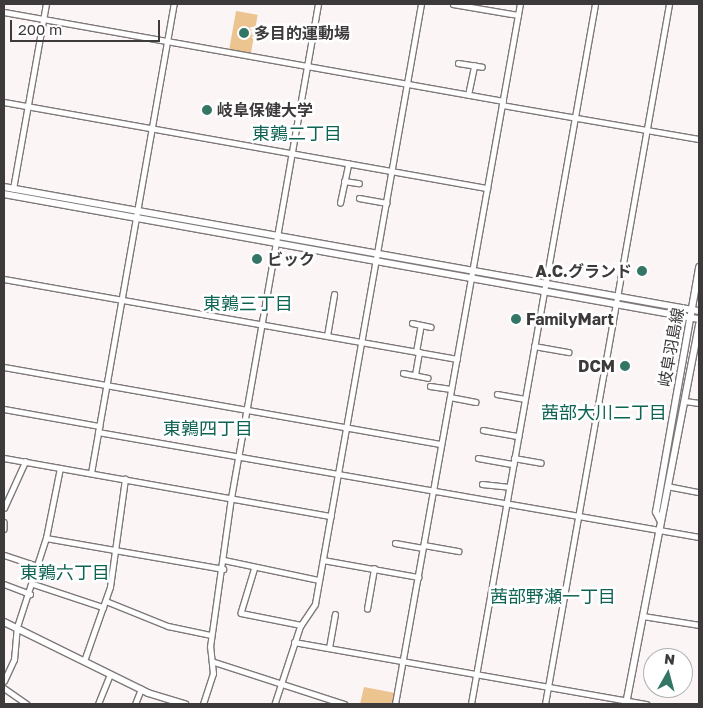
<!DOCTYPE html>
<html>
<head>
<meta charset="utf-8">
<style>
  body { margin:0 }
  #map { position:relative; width:703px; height:708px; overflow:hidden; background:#fcf5f6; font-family:"Golos Text","Noto Sans JP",sans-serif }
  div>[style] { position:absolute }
  .green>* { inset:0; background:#ecc490; transform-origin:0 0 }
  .roads { filter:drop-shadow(1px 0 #7e7879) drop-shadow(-1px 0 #7e7879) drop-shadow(0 1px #7e7879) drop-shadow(0 -1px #7e7879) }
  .minor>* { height:4.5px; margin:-2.25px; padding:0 2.25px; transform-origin:2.25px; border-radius:2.25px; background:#fff }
  .tertiary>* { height:5.5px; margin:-2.75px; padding:0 2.75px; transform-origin:2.75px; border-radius:2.75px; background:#fff }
  .secondary>* { height:6px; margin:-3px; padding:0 3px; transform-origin:3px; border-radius:3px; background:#fff }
  .dots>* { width:14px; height:14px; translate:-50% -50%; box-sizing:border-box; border:2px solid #fff; border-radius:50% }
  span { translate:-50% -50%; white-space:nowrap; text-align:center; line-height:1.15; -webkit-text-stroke:5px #fff; paint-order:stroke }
  .poi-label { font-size:16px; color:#3d3a3b; font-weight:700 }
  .left { translate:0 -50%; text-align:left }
  .right { translate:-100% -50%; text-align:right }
  .street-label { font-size:16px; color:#3d3a3b }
  .neighbourhood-label { font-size:18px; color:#0e6353 }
  .frame { position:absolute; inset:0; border:5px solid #3d3a3b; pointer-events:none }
  .north { position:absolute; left:643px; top:648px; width:50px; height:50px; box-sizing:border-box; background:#fff; border:1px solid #b1b0b1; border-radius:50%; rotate:7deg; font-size:14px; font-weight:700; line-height:20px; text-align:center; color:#3d3a3b }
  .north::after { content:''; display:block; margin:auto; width:18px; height:22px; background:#347666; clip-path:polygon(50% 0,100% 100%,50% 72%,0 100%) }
  .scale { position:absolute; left:10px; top:20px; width:150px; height:22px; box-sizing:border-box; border:2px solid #3d3a3b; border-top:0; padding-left:6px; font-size:15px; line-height:18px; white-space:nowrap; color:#3d3a3b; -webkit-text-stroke:4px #fff; paint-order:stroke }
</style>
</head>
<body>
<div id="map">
  <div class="green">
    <div style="left:236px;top:11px;width:22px;height:39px;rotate:10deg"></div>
    <div style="clip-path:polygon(364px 687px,395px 693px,392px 704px,360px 704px)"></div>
  </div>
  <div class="roads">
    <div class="minor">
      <div style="left:453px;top:4px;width:66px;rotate:9.6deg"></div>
      <div style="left:4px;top:12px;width:507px;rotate:10.11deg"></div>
      <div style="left:458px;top:63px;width:24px;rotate:9deg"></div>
      <div style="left:468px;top:95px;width:30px;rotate:-78deg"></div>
      <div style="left:4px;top:102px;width:491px;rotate:10.1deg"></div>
      <div style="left:502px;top:105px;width:200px;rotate:9.8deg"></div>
      <div style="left:344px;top:181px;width:15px;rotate:8deg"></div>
      <div style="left:13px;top:189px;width:188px;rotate:-79.9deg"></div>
      <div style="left:359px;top:198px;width:28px;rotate:10deg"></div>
      <div style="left:340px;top:203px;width:40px;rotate:-78deg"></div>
      <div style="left:4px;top:279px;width:460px;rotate:10deg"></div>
      <div style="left:412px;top:323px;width:19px;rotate:12deg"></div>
      <div style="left:327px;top:336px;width:42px;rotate:-80.3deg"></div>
      <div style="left:534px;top:346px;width:35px;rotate:10deg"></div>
      <div style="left:416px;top:352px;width:27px;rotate:-80deg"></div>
      <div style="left:4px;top:367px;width:444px;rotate:10deg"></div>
      <div style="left:403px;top:373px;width:25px;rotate:11deg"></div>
      <div style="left:415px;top:375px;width:23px;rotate:-80deg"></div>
      <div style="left:430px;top:386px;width:21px;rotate:8deg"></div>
      <div style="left:497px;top:394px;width:27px;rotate:10deg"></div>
      <div style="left:450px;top:397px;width:26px;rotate:11deg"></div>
      <div style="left:685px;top:401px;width:14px;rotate:8deg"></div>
      <div style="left:4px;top:409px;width:97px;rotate:10.1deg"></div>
      <div style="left:483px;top:430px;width:36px;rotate:10deg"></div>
      <div style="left:98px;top:432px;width:610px;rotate:9.91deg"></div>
      <div style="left:4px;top:458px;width:332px;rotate:10.1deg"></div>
      <div style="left:478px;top:458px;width:36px;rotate:10deg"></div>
      <div style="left:514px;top:458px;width:27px;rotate:10deg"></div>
      <div style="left:91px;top:473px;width:476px;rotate:-80deg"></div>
      <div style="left:482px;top:484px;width:27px;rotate:6deg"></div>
      <div style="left:667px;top:486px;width:33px;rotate:11deg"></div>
      <div style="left:4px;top:508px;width:51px;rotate:-65.5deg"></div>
      <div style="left:4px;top:522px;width:7px;rotate:90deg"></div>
      <div style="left:46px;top:538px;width:180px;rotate:9.9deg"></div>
      <div style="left:395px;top:543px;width:28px;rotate:10deg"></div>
      <div style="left:424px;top:545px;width:35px;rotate:10deg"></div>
      <div style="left:4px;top:555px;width:36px;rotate:18deg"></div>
      <div style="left:224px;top:560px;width:97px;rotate:11.9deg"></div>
      <div style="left:323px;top:560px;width:97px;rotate:10.1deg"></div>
      <div style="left:255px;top:567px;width:48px;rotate:106.9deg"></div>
      <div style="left:241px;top:613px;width:61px;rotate:11.3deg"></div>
      <div style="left:301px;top:625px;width:83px;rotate:108.2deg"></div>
      <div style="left:4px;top:584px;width:28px;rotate:21deg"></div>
      <div style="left:33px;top:584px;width:74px;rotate:18.2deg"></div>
      <div style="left:106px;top:601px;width:67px;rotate:22deg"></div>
      <div style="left:168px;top:626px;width:44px;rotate:11.8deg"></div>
      <div style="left:367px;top:609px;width:41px;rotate:-80.1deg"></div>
      <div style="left:643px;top:616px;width:57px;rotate:9.1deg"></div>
      <div style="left:301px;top:625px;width:25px;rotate:-56deg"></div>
      <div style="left:315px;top:604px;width:609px;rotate:-79.98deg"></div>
      <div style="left:294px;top:642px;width:358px;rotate:10deg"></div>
      <div style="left:329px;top:648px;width:34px;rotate:-80deg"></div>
      <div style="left:84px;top:661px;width:78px;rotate:-70.6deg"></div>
      <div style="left:110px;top:587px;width:109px;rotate:-82.1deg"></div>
      <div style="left:214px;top:662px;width:137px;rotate:17.9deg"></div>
      <div style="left:4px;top:681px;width:23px;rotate:-65deg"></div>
      <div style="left:14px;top:660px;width:33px;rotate:-85deg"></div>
      <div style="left:17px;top:627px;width:94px;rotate:-72deg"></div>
      <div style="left:46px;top:538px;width:71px;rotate:-78.7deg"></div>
      <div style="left:4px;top:688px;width:28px;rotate:35deg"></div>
      <div style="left:98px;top:704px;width:32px;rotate:-68deg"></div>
      <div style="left:135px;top:704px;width:16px;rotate:-68deg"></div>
      <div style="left:203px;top:704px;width:32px;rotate:-72deg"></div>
      <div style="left:213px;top:674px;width:27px;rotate:-96deg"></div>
      <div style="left:210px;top:647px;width:150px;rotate:-82deg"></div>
      <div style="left:231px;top:498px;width:502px;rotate:-80.01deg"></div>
      <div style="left:395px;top:704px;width:711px;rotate:-79.88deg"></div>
      <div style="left:471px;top:704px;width:711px;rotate:-79.95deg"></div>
      <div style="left:545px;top:704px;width:711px;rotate:-79.95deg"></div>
    </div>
    <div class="tertiary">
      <div style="left:4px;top:187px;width:706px;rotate:10.12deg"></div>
      <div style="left:4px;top:194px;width:706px;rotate:10.2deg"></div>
    </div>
    <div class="secondary">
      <div style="left:660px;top:520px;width:9px;rotate:-117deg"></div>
      <div style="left:656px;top:512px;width:249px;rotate:-80deg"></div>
      <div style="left:4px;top:622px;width:161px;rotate:26.2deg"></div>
      <div style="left:148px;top:693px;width:39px;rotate:17deg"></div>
      <div style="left:626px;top:704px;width:387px;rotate:-79.1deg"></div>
    </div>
  </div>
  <div class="dots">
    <div style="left:244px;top:33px;background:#347666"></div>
    <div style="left:207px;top:110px;background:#347666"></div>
    <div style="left:257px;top:259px;background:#347666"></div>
    <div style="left:642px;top:271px;background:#347666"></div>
    <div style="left:516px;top:319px;background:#347666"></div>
    <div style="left:625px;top:366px;background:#347666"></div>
  </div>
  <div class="poi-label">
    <span class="left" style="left:254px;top:33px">多目的運動場</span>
    <span class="left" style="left:217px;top:110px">岐阜保健大学</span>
    <span class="left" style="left:267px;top:259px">ビック</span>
    <span class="right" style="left:632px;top:271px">A.C.グランド</span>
    <span class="left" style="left:526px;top:319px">FamilyMart</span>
    <span class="right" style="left:615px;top:366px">DCM</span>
  </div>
  <div class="street-label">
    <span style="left:671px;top:347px;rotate:-80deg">岐阜羽島線</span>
  </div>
  <div class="neighbourhood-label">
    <span style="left:297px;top:133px">東鶉二丁目</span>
    <span style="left:248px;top:303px">東鶉三丁目</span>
    <span style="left:604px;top:412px">茜部大川二丁目</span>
    <span style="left:208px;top:428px">東鶉四丁目</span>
    <span style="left:65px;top:572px">東鶉六丁目</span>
    <span style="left:553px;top:596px">茜部野瀬一丁目</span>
  </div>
  <div class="frame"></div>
  <div class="north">N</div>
  <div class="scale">200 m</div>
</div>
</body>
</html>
